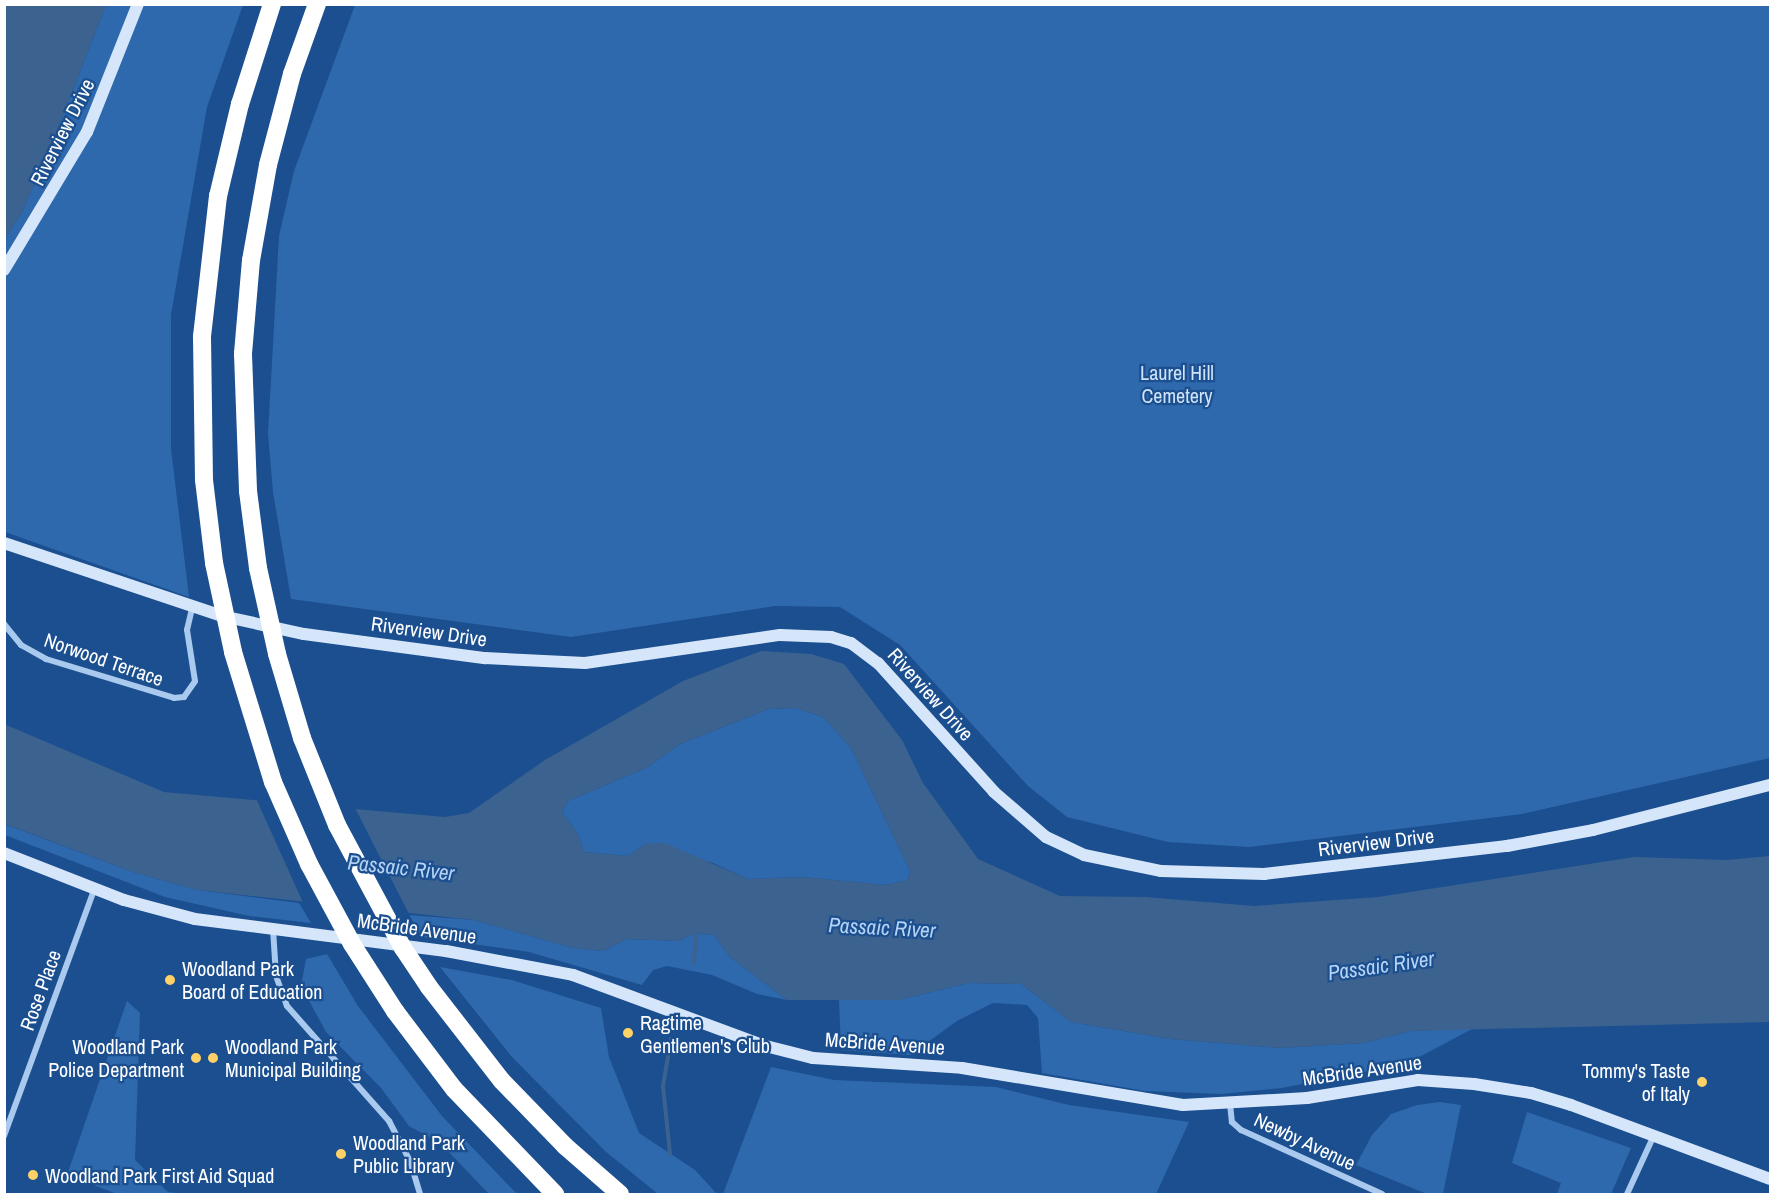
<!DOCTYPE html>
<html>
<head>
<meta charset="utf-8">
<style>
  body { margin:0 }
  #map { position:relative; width:1775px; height:1199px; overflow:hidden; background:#1b4f8f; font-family:"Archivo Narrow",sans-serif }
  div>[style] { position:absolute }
  .green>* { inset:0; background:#2e69ad }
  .water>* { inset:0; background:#3c6290 }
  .pier>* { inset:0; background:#1b4f8f }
  .stream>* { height:4px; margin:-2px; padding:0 2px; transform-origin:2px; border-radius:2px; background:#3c6290 }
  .street>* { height:6px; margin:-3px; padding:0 3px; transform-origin:3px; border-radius:3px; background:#a9c9ee }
  .secondary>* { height:12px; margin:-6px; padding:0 6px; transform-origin:6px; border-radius:6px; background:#d6e6fa }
  .highway>* { height:18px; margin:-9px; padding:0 9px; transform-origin:9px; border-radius:9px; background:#fff }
  .dots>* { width:16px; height:16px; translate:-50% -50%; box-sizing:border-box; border:3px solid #1b4f8f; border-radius:50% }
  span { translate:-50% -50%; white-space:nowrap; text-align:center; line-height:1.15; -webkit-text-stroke:4.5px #1b4f8f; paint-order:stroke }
  .street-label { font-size:20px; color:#fff }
  .park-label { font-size:20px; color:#cfe3fa }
  .poi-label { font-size:20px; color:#fff }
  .left { translate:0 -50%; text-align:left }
  .right { translate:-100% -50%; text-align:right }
  .water-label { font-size:21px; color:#b5d3f5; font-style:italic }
  .frame { position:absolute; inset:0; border:6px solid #fff; pointer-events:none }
</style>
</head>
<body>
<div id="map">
  <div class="green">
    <div style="clip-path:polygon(106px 5px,243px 5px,207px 107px,171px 315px,171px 449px,189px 597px,5px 532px,5px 239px,22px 212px,47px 156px)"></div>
    <div style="clip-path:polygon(355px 5px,1770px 5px,1770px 758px,1522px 814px,1249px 847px,1168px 842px,1067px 817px,1028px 786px,900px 645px,840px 607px,775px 606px,571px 637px,291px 599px,273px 492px,268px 434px,279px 236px,294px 171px)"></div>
    <div style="clip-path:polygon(795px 708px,823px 717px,851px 748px,910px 871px,907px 880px,886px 885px,803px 877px,748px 879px,713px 863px,645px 844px,628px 856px,584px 852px,577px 832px,562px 813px,568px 801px,648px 767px,680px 744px,769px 709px)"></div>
    <div style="clip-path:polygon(4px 824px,133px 872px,197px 890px,299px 903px,311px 923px,249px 916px,165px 897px,5px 835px)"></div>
    <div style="clip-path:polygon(409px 915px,474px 920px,573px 948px,603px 951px,627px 939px,678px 941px,696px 933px,714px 935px,730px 957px,787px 1000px,757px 994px,712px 975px,667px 966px,653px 970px,642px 985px,529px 952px,422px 937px)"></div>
    <div style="clip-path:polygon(327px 954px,358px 1006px,442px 1116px,517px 1194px,489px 1194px,439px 1142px,409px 1126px,381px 1088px,326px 1032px,301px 986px,306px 959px)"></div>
    <div style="clip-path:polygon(440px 967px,512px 980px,601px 1008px,609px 1057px,639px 1133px,695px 1170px,717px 1194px,658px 1194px,605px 1151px,512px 1057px)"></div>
    <div style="clip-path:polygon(969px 983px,1021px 984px,1071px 1022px,1170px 1039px,1280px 1048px,1363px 1043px,1411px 1031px,1474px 1028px,1406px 1064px,1282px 1088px,1221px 1094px,1145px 1091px,1042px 1073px,1038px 1018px,1027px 1005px,993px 1003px,957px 1021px,910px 1055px,841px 1050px,839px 1000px,899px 1000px)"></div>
    <div style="clip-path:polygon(127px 1001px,140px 1013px,135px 1160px,168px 1192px,185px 1194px,117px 1194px,67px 1175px)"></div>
    <div style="clip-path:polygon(771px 1067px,834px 1080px,996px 1087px,1069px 1105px,1189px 1122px,1156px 1194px,723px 1194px)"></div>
    <div style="clip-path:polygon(1440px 1102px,1461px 1105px,1443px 1194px,1427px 1194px,1356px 1165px,1372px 1135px,1391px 1114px,1417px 1105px)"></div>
    <div style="clip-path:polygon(1527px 1112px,1631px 1148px,1611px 1194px,1557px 1194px,1561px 1183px,1512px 1163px)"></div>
  </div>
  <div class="water">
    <div style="clip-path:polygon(5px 4px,106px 5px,47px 156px,22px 212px,5px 239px)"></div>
    <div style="clip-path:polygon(evenodd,761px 651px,811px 654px,844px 664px,902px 740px,923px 783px,978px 859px,1060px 896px,1145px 897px,1254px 906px,1378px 897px,1634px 857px,1727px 860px,1770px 856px,1770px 1022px,1411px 1031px,1363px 1043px,1280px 1048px,1170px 1039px,1071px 1022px,1021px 984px,969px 983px,899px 1000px,787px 1000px,730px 957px,714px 935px,696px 933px,678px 941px,627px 939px,603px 951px,573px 948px,474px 920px,197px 890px,133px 872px,5px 824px,4px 724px,164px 792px,445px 817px,469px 813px,545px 760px,683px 681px,761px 651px,795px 708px,823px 717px,851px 748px,910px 871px,907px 880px,886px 885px,803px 877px,748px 879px,665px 843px,645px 844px,628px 856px,584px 852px,577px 832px,562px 813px,568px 801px,648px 767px,680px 744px,769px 709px,795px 708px)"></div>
  </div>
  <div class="pier">
    <div style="clip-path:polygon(255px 796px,353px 804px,411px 918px,305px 907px)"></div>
  </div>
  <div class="stream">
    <div style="left:694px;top:963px;width:30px;rotate:-86deg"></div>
    <div style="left:670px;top:1154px;width:68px;rotate:-95.9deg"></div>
    <div style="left:663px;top:1086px;width:48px;rotate:-80.3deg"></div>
  </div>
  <div class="street">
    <div style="left:4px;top:624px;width:27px;rotate:51deg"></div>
    <div style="left:21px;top:645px;width:29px;rotate:29deg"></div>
    <div style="left:46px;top:659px;width:134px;rotate:16.9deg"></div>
    <div style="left:174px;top:698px;width:10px;rotate:-6deg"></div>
    <div style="left:184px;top:697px;width:19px;rotate:-55deg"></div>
    <div style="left:195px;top:681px;width:52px;rotate:-98.9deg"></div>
    <div style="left:187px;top:630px;width:22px;rotate:-77deg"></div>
    <div style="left:273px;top:929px;width:47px;rotate:86.3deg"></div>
    <div style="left:276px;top:976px;width:32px;rotate:70deg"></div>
    <div style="left:287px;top:1006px;width:154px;rotate:48.4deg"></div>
    <div style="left:389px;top:1121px;width:45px;rotate:62.3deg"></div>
    <div style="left:410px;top:1161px;width:34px;rotate:73deg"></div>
    <div style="left:1230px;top:1104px;width:18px;rotate:84deg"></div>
    <div style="left:1232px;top:1122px;width:12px;rotate:42deg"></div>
    <div style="left:1241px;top:1130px;width:155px;rotate:24.4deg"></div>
    <div style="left:4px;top:1136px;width:262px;rotate:-69.9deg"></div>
    <div style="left:1627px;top:1194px;width:65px;rotate:-65.4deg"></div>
  </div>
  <div class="secondary">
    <div style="left:4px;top:270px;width:161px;rotate:-59deg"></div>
    <div style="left:87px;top:132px;width:138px;rotate:-68.3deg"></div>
    <div style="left:4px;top:543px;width:230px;rotate:18.5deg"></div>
    <div style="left:222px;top:616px;width:84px;rotate:12.4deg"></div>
    <div style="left:304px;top:634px;width:183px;rotate:7.6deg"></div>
    <div style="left:485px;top:658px;width:100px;rotate:2.9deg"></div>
    <div style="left:585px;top:663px;width:197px;rotate:-8.2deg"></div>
    <div style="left:780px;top:635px;width:51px;rotate:2.2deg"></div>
    <div style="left:831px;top:637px;width:21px;rotate:17deg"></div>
    <div style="left:851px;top:643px;width:34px;rotate:37deg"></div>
    <div style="left:878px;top:663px;width:173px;rotate:48deg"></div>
    <div style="left:994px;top:792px;width:69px;rotate:40.9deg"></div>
    <div style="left:1046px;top:837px;width:42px;rotate:25.3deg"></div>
    <div style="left:1084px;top:855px;width:79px;rotate:11.7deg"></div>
    <div style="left:1161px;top:871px;width:103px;rotate:1.7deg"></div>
    <div style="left:1264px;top:874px;width:245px;rotate:-6.6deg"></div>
    <div style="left:1507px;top:846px;width:87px;rotate:-10.5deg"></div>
    <div style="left:1593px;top:830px;width:183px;rotate:-14.3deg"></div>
    <div style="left:4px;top:853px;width:129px;rotate:21.4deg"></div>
    <div style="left:124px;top:900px;width:73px;rotate:15deg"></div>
    <div style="left:195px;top:919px;width:253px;rotate:7.3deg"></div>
    <div style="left:446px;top:951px;width:129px;rotate:10.7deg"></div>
    <div style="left:573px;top:975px;width:202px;rotate:20.3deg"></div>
    <div style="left:762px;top:1045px;width:53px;rotate:14.3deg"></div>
    <div style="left:813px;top:1058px;width:149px;rotate:3.8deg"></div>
    <div style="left:962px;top:1068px;width:224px;rotate:9.5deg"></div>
    <div style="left:1183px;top:1105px;width:124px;rotate:-3.2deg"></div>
    <div style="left:1307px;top:1098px;width:112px;rotate:-9.2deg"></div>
    <div style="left:1418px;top:1080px;width:56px;rotate:4.1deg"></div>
    <div style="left:1474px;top:1084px;width:58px;rotate:9deg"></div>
    <div style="left:1531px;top:1093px;width:42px;rotate:16.7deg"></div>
    <div style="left:1571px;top:1105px;width:212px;rotate:20.4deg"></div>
  </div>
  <div class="highway">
    <div style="left:272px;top:4px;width:105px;rotate:107.7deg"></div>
    <div style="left:240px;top:104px;width:95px;rotate:103.4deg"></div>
    <div style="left:218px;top:196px;width:142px;rotate:96.5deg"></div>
    <div style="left:202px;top:337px;width:143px;rotate:89.2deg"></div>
    <div style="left:204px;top:480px;width:84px;rotate:83.1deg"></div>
    <div style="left:214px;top:563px;width:91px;rotate:77.9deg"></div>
    <div style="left:233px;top:652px;width:136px;rotate:72.9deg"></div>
    <div style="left:273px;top:782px;width:90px;rotate:66.3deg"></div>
    <div style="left:309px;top:864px;width:91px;rotate:61.7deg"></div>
    <div style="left:352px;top:944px;width:80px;rotate:57.3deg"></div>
    <div style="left:395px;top:1011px;width:98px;rotate:52.9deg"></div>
    <div style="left:454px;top:1089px;width:146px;rotate:46.1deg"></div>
    <div style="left:317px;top:4px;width:74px;rotate:109.7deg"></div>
    <div style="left:292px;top:74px;width:94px;rotate:104.8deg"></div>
    <div style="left:268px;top:165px;width:97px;rotate:100.1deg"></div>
    <div style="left:251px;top:260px;width:94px;rotate:94.9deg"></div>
    <div style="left:243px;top:354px;width:137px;rotate:87.9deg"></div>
    <div style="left:248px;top:491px;width:78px;rotate:82.6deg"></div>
    <div style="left:258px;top:568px;width:88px;rotate:77.5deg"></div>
    <div style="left:277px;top:654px;width:88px;rotate:73.4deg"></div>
    <div style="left:302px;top:738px;width:94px;rotate:68.1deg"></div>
    <div style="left:337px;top:825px;width:140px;rotate:61.8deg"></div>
    <div style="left:403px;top:948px;width:47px;rotate:56.3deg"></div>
    <div style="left:429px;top:987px;width:119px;rotate:52.2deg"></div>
    <div style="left:502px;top:1081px;width:91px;rotate:45.9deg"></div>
    <div style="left:565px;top:1146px;width:73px;rotate:41.1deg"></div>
  </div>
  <div class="dots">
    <div style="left:170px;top:980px;background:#ffd166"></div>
    <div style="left:628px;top:1033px;background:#ffd166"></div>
    <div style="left:196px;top:1058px;background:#ffd166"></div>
    <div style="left:213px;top:1058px;background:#ffd166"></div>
    <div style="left:1702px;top:1082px;background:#ffd166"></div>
    <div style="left:341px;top:1154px;background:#ffd166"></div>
    <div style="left:33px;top:1175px;background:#ffd166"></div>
  </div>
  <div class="street-label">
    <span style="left:62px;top:132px;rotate:-63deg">Riverview Drive</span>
    <span style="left:429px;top:631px;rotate:8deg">Riverview Drive</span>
    <span style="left:104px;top:659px;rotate:19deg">Norwood Terrace</span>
    <span style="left:931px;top:694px;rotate:48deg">Riverview Drive</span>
    <span style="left:1376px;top:842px;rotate:-7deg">Riverview Drive</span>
    <span style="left:417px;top:928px;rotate:8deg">McBride Avenue</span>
    <span style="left:40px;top:990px;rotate:-70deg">Rose Place</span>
    <span style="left:885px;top:1043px;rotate:4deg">McBride Avenue</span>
    <span style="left:1362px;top:1070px;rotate:-8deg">McBride Avenue</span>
    <span style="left:1305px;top:1141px;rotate:25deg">Newby Avenue</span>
  </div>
  <div class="park-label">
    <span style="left:1177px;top:384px">Laurel Hill<br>Cemetery</span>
  </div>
  <div class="poi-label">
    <span class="left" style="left:182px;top:980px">Woodland Park<br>Board of Education</span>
    <span class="left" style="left:640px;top:1034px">Ragtime<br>Gentlemen's Club</span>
    <span class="right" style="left:184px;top:1058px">Woodland Park<br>Police Department</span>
    <span class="left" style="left:225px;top:1058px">Woodland Park<br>Municipal Building</span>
    <span class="right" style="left:1690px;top:1082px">Tommy's Taste<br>of Italy</span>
    <span class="left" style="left:353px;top:1154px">Woodland Park<br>Public Library</span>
    <span class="left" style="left:45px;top:1175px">Woodland Park First Aid Squad</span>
  </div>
  <div class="water-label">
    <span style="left:401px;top:868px;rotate:6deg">Passaic River</span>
    <span style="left:882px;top:928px;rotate:3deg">Passaic River</span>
    <span style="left:1381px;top:966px;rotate:-8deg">Passaic River</span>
  </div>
  <div class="frame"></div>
</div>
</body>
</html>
